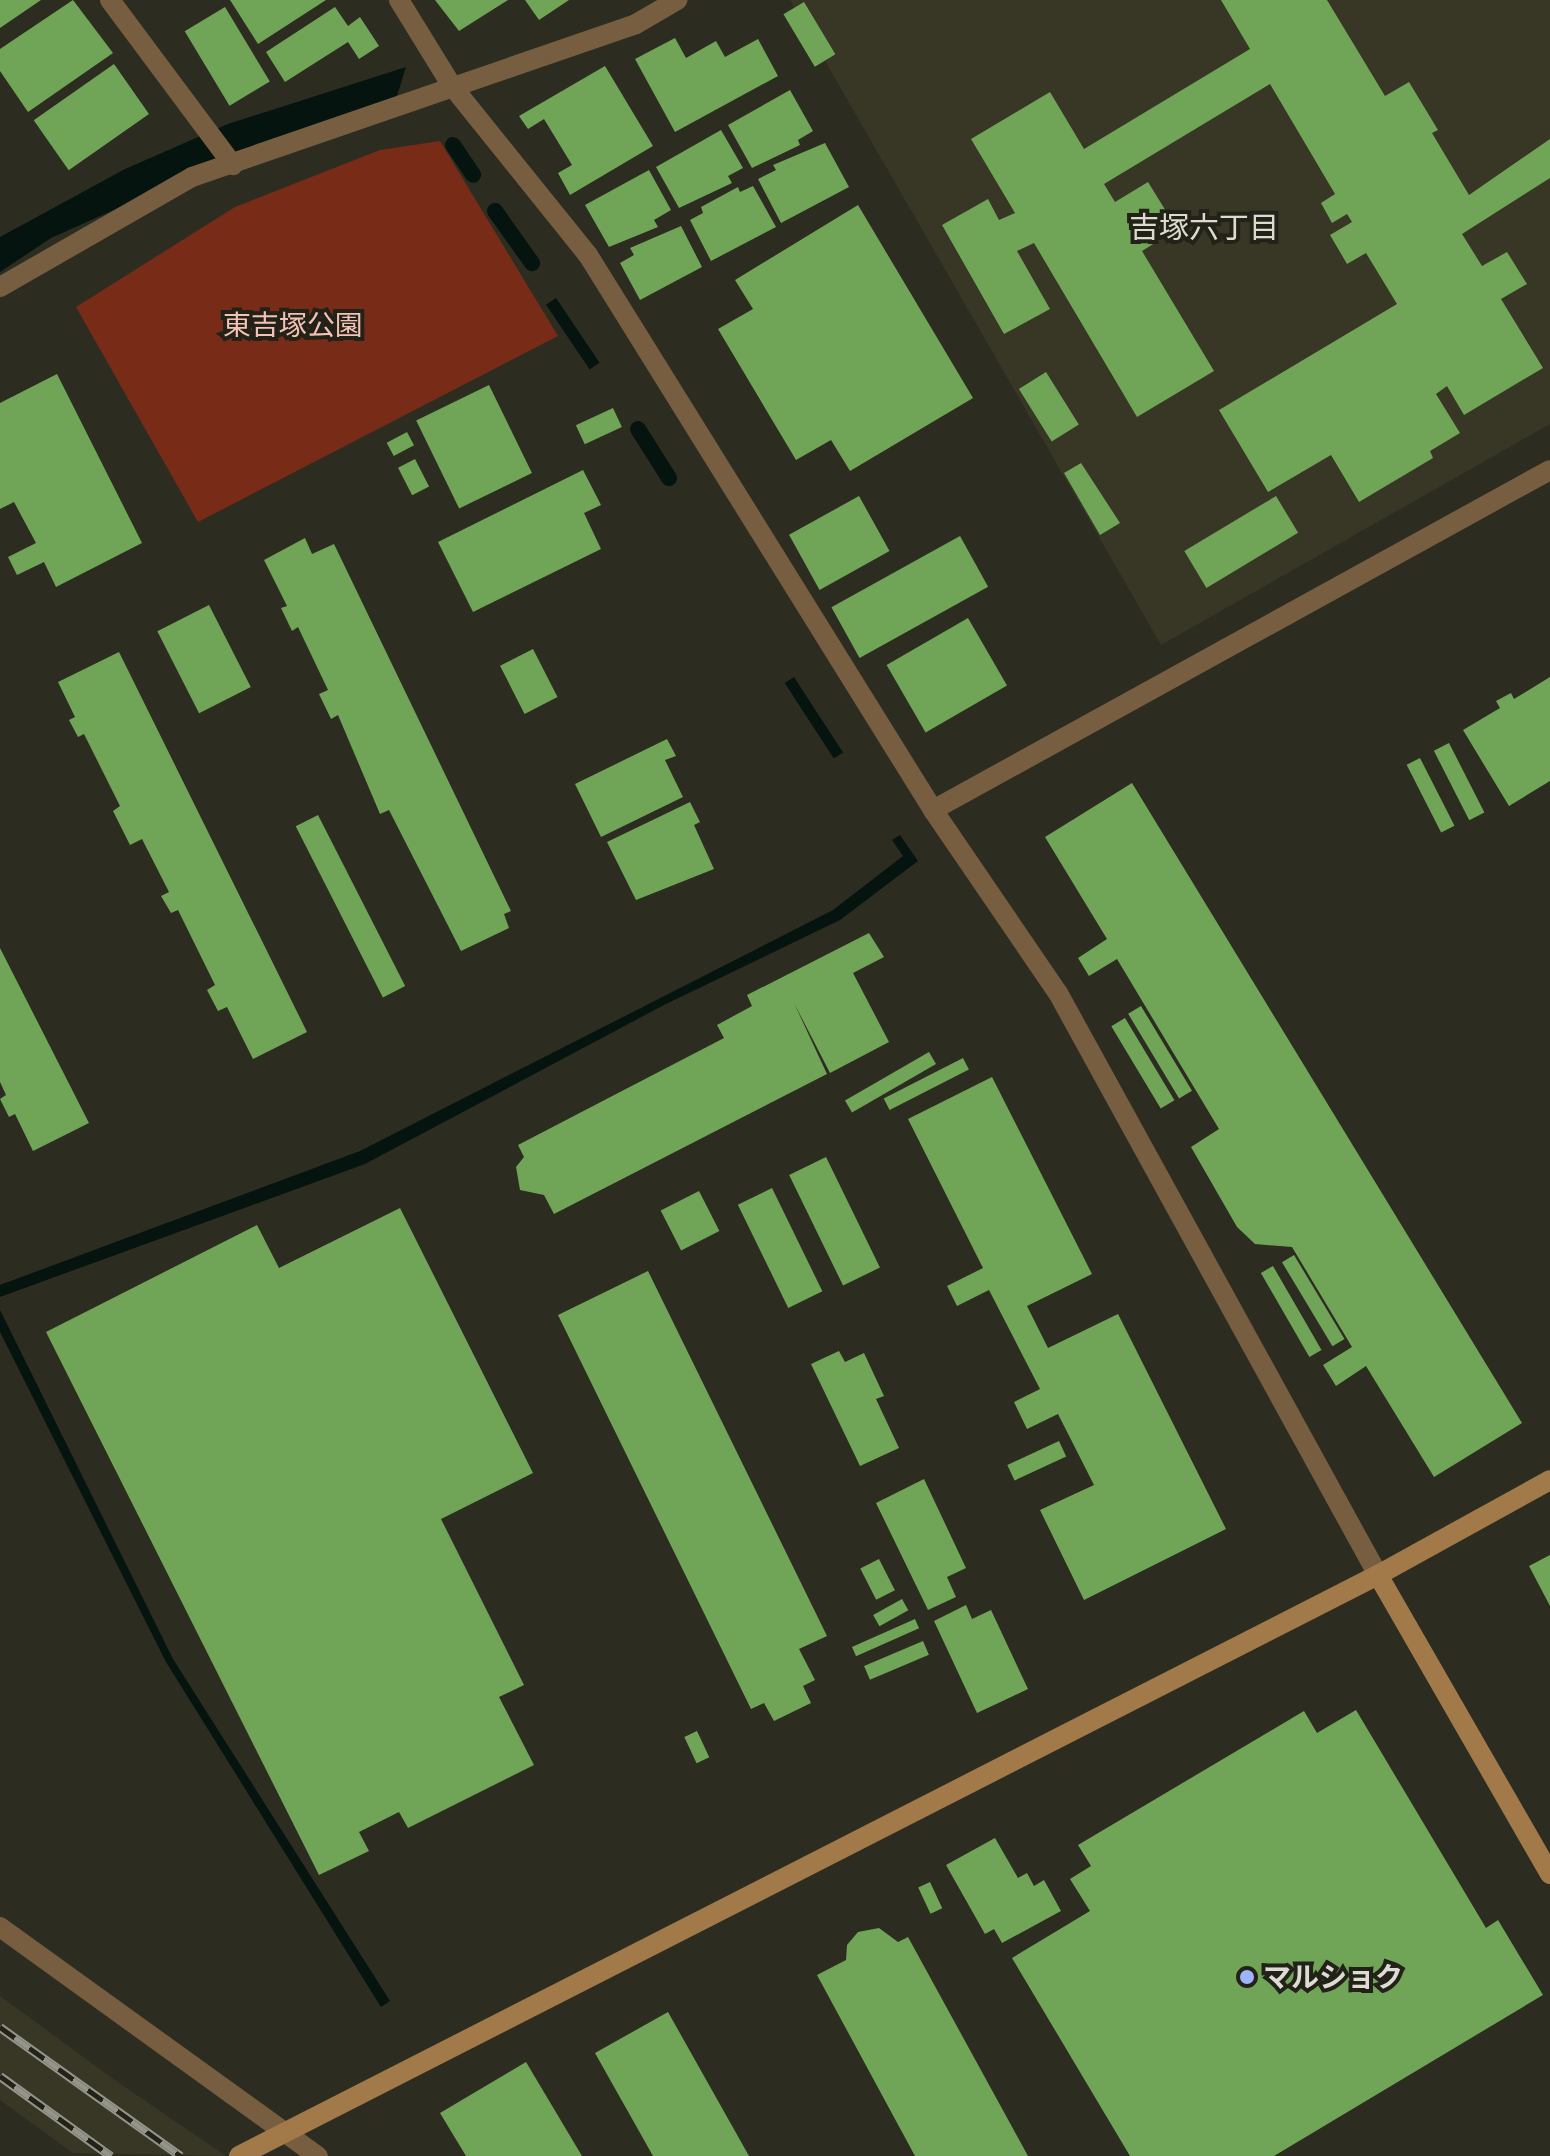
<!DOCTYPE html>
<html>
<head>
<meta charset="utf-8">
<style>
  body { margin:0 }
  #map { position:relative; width:1550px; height:2156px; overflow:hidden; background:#2d2c21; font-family:"Public Sans","Noto Sans JP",sans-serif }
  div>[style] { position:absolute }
  .built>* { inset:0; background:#383625 }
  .green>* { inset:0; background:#782c17 }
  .water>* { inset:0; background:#05140f; transform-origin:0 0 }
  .stream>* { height:16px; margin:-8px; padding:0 8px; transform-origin:8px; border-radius:8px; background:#05140f }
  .building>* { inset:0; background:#70a558; transform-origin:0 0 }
  .street>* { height:20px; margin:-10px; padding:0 10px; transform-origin:10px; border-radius:10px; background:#775e40 }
  .secondary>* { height:20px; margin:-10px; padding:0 10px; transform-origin:10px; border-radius:10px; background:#a27949 }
  .rail>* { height:9px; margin-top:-4.5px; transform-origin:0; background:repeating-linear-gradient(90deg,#232218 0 18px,#94948b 0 36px); box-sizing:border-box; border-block:2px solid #94948b }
  .dots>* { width:22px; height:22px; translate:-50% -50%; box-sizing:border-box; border:4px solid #232218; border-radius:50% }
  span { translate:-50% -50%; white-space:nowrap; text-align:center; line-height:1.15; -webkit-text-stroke:8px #232218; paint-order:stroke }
  .park-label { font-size:28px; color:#f3c2b4 }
  .poi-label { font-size:28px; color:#dcdcd5; font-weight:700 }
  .left { translate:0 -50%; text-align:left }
  .neighbourhood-label { font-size:30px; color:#dcdbcd }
</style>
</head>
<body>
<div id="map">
  <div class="built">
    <div style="clip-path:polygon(790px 0,1550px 0,1550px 424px,1161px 645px)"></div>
    <div style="clip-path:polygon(0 1996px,119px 2083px,226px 2156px,73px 2153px,0 2100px)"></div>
  </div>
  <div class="green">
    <div style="clip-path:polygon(440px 141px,558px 336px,198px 522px,76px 307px,235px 207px,380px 150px)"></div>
  </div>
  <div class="water">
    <div style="clip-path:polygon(406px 67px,396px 99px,250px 149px,51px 238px,0 272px,0 237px,125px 169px,228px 124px)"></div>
    <div style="left:556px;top:298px;width:78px;height:12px;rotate:56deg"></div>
    <div style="left:794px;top:677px;width:90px;height:11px;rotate:57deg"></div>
    <div style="clip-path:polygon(900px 835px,918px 861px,840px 920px,664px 1005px,365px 1164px,0 1297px,0 1285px,360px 1151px,833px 910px,903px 856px,892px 840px)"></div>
    <div style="clip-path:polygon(0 1310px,173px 1659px,390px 2001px,381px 2007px,166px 1662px,0 1332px)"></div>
  </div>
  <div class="stream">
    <div style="left:453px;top:145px;width:36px;rotate:56deg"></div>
    <div style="left:495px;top:211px;width:64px;rotate:54.6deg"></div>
    <div style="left:638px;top:429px;width:58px;rotate:57.7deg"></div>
  </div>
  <div class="building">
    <div style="clip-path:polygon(0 0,41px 0,0 28px)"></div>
    <div style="clip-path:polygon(73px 0,113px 53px,28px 112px,0 71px,0 49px)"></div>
    <div style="clip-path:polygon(230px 0,326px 0,258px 44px)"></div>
    <div style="clip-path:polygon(435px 0,508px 0,459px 31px)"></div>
    <div style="clip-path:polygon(525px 0,569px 0,539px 20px)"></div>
    <div style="clip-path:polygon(1221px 0,1327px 0,1385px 96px,1409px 82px,1438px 130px,1432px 133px,1469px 195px,1550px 139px,1550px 178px,1462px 234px,1482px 266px,1507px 252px,1527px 284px,1501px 299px,1543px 368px,1464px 415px,1447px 386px,1436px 394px,1460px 433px,1430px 451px,1433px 458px,1359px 502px,1331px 455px,1268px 492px,1219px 410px,1397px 304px,1366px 253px,1347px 264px,1330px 235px,1352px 222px,1347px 214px,1332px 223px,1321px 203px,1335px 194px,1270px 84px,1104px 184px,1115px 202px,1148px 182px,1177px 229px,1142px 251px,1214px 371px,1137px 417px,1034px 243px,1017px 251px,1050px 309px,1004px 334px,942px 225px,988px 199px,999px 220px,1015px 213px,971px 139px,1050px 92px,1084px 149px,1250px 49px)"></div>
    <div style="left:804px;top:2px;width:61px;height:24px;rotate:59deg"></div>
    <div style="left:225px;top:7px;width:87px;height:47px;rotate:59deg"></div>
    <div style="clip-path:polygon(335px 7px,348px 26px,360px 17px,379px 46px,359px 59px,348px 42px,285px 82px,266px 52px)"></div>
    <div style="clip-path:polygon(675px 38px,686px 58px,716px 41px,725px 57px,758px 39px,778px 76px,675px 132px,635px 59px)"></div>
    <div style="left:114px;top:64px;width:61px;height:98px;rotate:55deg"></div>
    <div style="clip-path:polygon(605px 66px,653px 146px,570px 195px,558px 173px,572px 165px,544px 119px,528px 129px,519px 116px)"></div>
    <div style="clip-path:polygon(790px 90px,813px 131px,798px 140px,800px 145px,752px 168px,728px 125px)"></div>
    <div style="clip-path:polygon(721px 130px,743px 168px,728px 176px,732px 183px,679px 208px,656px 167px)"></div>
    <div style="clip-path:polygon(825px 143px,849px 187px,781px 223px,758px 179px,776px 170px,773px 165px)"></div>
    <div style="clip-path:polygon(649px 170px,671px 210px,654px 220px,658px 227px,609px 247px,585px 205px)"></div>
    <div style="clip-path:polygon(753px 186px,776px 227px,711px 261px,690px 220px,703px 213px,701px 207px,738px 187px,740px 192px)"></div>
    <div style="clip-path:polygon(858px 205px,973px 398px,850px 471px,831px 440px,796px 460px,718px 329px,753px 309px,735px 280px)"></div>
    <div style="clip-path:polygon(681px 226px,702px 267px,640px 300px,620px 263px,634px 255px,630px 248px)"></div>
    <div style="left:1046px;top:372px;width:62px;height:32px;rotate:58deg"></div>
    <div style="clip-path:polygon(57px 374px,142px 543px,56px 587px,44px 562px,17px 575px,8px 557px,36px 543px,14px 502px,0 509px,0 403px)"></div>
    <div style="left:489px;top:385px;width:98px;height:81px;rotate:64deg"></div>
    <div style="left:613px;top:408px;width:21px;height:41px;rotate:65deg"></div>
    <div style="left:407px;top:432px;width:15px;height:23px;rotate:62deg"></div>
    <div style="left:415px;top:459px;width:31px;height:19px;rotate:63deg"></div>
    <div style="clip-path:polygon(1081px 463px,1120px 523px,1100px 535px,1064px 473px)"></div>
    <div style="clip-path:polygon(583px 470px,601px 505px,584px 513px,601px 549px,473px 612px,438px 542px)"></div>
    <div style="left:859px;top:496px;width:63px;height:80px;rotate:61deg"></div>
    <div style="left:1276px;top:496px;width:43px;height:107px;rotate:59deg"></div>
    <div style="left:960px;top:536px;width:58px;height:147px;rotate:61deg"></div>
    <div style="clip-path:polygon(305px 538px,312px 554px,334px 544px,511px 911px,504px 914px,509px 928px,461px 951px,389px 810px,380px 814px,338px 715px,331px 719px,319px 694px,328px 690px,298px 627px,292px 631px,281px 608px,287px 606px,264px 560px)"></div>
    <div style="left:209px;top:605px;width:92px;height:58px;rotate:63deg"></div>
    <div style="left:968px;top:618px;width:78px;height:94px;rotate:60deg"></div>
    <div style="left:533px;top:649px;width:54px;height:37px;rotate:63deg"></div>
    <div style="clip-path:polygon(119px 652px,307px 1032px,253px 1059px,227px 1007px,218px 1011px,207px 990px,215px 985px,178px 910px,171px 913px,161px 896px,169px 892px,142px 839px,130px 845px,113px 811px,120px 806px,84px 734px,78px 737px,69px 720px,75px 717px,58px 682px)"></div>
    <div style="clip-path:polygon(1550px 677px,1550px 781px,1509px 806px,1463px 730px,1500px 708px,1496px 701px,1511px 693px,1514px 699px)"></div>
    <div style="clip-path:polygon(667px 739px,676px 756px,665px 760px,683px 797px,601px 837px,575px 784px)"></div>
    <div style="left:1449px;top:743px;width:78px;height:17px;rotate:63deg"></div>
    <div style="left:1420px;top:758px;width:76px;height:15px;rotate:63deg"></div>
    <div style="clip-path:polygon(1132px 783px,1522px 1423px,1434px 1477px,1366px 1366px,1336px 1386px,1323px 1365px,1352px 1347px,1292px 1247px,1255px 1244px,1237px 1227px,1191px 1147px,1219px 1129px,1117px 959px,1089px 976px,1078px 958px,1107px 939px,1045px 837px)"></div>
    <div style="clip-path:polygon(690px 802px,700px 822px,694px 825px,714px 869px,636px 900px,607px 842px)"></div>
    <div style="left:318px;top:815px;width:192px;height:25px;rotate:63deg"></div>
    <div style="clip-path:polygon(869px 933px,884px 957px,853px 973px,889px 1042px,830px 1073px,794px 1003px,827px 1074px,554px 1214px,544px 1195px,520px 1190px,516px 1167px,524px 1157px,518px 1145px,724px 1038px,717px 1025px,752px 1006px,747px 995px)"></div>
    <div style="clip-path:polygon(0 948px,89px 1123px,33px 1151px,15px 1114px,9px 1117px,0 1099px,6px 1095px,0 1082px)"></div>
    <div style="left:1141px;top:1006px;width:99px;height:15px;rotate:59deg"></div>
    <div style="left:1125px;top:1018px;width:96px;height:16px;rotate:59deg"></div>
    <div style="left:929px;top:1052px;width:14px;height:97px;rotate:60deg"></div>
    <div style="left:963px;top:1058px;width:13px;height:89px;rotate:63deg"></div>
    <div style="clip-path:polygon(992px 1077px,1092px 1274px,1027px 1306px,1048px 1348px,1118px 1314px,1226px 1529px,1084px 1600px,1040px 1510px,1094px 1485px,1058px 1414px,1027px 1429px,1014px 1402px,1040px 1389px,989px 1290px,957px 1306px,947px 1286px,983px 1268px,908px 1119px)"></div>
    <div style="left:826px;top:1157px;width:123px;height:41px;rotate:64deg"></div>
    <div style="left:772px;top:1188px;width:115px;height:38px;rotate:64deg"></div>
    <div style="left:699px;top:1191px;width:45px;height:43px;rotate:63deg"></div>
    <div style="clip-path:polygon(400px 1208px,533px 1473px,441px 1519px,524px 1685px,499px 1697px,534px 1765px,408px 1828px,399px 1812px,359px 1832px,369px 1851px,319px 1875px,46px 1332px,257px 1225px,279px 1268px)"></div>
    <div style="left:1294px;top:1255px;width:98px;height:14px;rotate:59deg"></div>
    <div style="left:1273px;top:1266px;width:97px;height:14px;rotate:60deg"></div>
    <div style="clip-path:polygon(648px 1271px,827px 1636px,799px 1649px,815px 1680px,803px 1686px,811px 1703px,774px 1721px,764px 1703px,751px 1709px,558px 1315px)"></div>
    <div style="clip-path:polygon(839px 1351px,845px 1362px,864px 1353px,884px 1396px,876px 1399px,899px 1448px,860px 1466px,811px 1364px)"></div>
    <div style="left:1059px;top:1441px;width:17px;height:57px;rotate:65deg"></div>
    <div style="clip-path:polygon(924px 1479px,966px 1568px,947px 1577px,956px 1597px,928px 1610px,876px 1503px)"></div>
    <div style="clip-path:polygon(1550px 1555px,1550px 1606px,1529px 1566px)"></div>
    <div style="left:879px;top:1559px;width:35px;height:21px;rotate:63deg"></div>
    <div style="left:902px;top:1599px;width:13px;height:33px;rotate:61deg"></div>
    <div style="clip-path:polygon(966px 1605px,972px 1619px,991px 1610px,1028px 1689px,977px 1713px,934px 1621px)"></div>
    <div style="left:915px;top:1619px;width:10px;height:69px;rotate:66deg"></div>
    <div style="left:923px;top:1641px;width:15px;height:64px;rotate:67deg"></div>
    <div style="clip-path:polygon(1356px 1710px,1486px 1928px,1498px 1920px,1543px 1995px,1274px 2156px,1130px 2156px,1012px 1958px,1090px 1911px,1070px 1879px,1091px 1866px,1078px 1845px,1304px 1711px,1317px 1733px)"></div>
    <div style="left:697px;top:1731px;width:29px;height:14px;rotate:65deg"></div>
    <div style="clip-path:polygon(995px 1838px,1018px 1878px,1027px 1873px,1034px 1886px,1044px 1880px,1061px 1911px,1002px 1943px,994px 1929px,985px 1934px,946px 1865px)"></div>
    <div style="left:930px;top:1882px;width:29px;height:13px;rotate:65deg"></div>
    <div style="clip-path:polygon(879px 1928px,898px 1942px,908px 1937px,1028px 2156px,915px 2156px,817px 1975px,846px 1960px,847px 1945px,858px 1932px)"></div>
    <div style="clip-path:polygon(668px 2012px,749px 2156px,653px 2156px,595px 2053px)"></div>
    <div style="clip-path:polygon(526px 2062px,582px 2156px,466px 2156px,440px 2113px)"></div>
  </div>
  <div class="street">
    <div style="left:110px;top:0;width:206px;rotate:53.3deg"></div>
    <div style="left:399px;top:0;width:101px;rotate:58.4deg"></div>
    <div style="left:452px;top:86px;width:217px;rotate:51.2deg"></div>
    <div style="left:588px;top:255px;width:653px;rotate:58.13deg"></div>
    <div style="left:933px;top:810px;width:222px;rotate:55.7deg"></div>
    <div style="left:1058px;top:993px;width:664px;rotate:61.2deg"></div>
    <div style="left:0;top:287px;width:221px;rotate:-29.8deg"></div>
    <div style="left:192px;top:177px;width:470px;rotate:-19deg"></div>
    <div style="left:636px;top:24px;width:48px;rotate:-30.3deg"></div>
    <div style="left:933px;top:810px;width:704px;rotate:-28.86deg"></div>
    <div style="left:0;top:1927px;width:392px;rotate:35.8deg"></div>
  </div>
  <div class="secondary">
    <div style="left:1378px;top:1575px;width:345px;rotate:60.1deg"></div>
    <div style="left:239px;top:2156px;width:1279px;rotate:-27.03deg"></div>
    <div style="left:1378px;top:1575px;width:196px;rotate:-28.9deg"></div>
  </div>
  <div class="rail">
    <div style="left:0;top:2027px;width:222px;rotate:35.5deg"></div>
    <div style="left:0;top:2076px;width:137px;rotate:35.8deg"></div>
  </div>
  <div class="dots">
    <div style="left:1247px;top:1977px;background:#9eb4fd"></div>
  </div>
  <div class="park-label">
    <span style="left:293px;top:325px">東吉塚公園</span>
  </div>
  <div class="poi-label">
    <span class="left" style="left:1263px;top:1977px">マルショク</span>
  </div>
  <div class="neighbourhood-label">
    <span style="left:1204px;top:227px">吉塚六丁目</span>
  </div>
</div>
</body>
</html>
